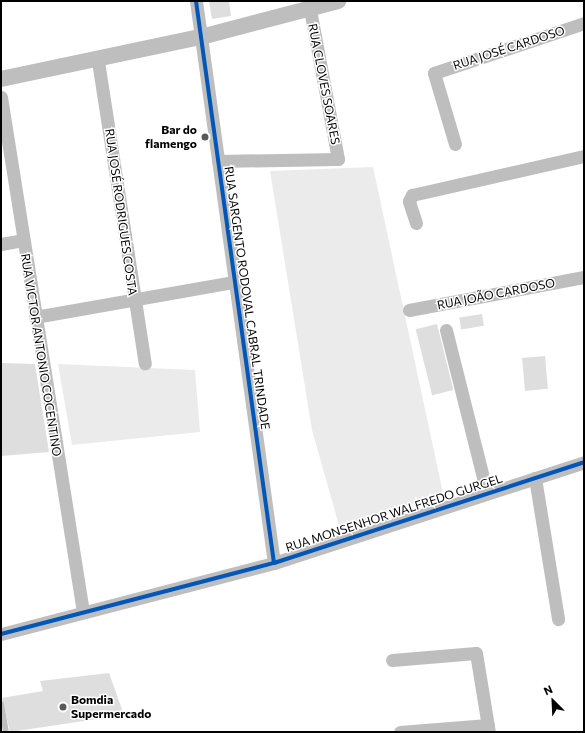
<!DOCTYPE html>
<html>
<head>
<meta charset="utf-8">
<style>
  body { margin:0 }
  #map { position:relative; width:585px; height:733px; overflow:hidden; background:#fff; font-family:Commissioner,sans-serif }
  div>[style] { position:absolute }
  .green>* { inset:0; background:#ebebeb }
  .building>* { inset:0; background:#dedede; transform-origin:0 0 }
  .service>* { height:6px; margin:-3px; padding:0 3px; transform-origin:3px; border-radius:3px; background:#bebebe }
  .minor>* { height:13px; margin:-6.5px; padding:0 6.5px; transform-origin:6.5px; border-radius:6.5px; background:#bebebe }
  .tertiary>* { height:16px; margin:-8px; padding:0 8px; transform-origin:8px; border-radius:8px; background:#bebebe }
  .cycleway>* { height:4px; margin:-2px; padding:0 2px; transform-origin:2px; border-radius:2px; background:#0057b8 }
  .dots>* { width:11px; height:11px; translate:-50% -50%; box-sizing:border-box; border:2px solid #fff; border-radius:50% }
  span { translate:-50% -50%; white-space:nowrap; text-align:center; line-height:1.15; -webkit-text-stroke:3px #fff; paint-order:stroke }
  .street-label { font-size:12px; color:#000 }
  .poi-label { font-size:12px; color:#000; font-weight:700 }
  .right { translate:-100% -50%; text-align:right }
  .left { translate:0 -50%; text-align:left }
  .frame { position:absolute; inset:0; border:2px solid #000; pointer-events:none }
  .north { position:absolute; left:533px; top:681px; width:40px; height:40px; -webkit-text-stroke:3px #fff; paint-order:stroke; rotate:336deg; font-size:11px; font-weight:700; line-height:16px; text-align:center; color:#000 }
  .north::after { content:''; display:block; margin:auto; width:14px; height:18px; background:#000; clip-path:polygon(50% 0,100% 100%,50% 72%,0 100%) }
</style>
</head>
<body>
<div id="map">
  <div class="green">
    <div style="clip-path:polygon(373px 167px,443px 493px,340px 529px,312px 430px,270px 171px)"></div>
    <div style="clip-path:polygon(58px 364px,195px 370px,200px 432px,72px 445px)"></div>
  </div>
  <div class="building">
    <div style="clip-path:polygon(209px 1px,229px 1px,231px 16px,212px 19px)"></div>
    <div style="left:482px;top:314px;width:12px;height:23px;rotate:81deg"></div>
    <div style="left:437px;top:324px;width:68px;height:22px;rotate:76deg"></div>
    <div style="left:545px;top:356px;width:33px;height:23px;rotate:85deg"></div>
    <div style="clip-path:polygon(1px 363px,35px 364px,49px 452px,1px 456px)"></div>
    <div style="clip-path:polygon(109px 673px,124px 715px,10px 732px,2px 698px,43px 691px,40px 681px)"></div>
  </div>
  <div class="service">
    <div style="left:1px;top:704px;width:28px;rotate:80deg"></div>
  </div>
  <div class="minor">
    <div style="left:196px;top:1px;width:567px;rotate:82.1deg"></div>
    <div style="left:98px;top:61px;width:306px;rotate:81.2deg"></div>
    <div style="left:1px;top:97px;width:521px;rotate:80.95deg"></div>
    <div style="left:455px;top:144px;width:74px;rotate:-106.5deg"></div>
    <div style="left:434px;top:73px;width:158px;rotate:-18.4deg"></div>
    <div style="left:218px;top:161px;width:120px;rotate:-1deg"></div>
    <div style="left:338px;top:159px;width:153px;rotate:-100.6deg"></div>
    <div style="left:416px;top:223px;width:23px;rotate:-108deg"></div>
    <div style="left:409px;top:201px;width:7px;rotate:-63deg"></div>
    <div style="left:412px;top:195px;width:176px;rotate:-12.8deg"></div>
    <div style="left:1px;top:244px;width:22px;rotate:-10deg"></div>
    <div style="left:409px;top:310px;width:178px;rotate:-10.7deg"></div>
    <div style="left:35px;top:317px;width:202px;rotate:-10deg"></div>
    <div style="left:446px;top:330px;width:168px;rotate:75.9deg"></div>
    <div style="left:535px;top:478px;width:143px;rotate:80.7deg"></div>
    <div style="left:1px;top:634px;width:282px;rotate:-14.6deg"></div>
    <div style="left:274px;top:563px;width:326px;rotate:-18deg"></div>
    <div style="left:392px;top:660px;width:84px;rotate:-4.8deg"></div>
    <div style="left:476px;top:653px;width:80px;rotate:80.7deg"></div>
    <div style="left:400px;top:732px;width:88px;rotate:-4.5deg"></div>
  </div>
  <div class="tertiary">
    <div style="left:1px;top:79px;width:204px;rotate:-11.9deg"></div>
    <div style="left:201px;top:37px;width:142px;rotate:-14.7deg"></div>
  </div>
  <div class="cycleway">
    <div style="left:196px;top:1px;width:567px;rotate:82.1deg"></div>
    <div style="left:1px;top:634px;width:282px;rotate:-14.6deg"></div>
    <div style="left:274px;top:563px;width:326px;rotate:-18deg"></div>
  </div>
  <div class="dots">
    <div style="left:205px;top:137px;background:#595959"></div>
    <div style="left:63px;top:707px;background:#595959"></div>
  </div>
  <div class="street-label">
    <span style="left:509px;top:48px;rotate:-18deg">RUA JOSÉ CARDOSO</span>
    <span style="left:324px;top:84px;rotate:79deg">RUA CLOVES SOARES</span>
    <span style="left:121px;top:212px;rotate:82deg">RUA JOSÉ RODRIGUES COSTA</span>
    <span style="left:496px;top:294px;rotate:-11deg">RUA JOÃO CARDOSO</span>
    <span style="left:247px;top:298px;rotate:82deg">RUA SARGENTO RODOVAL CABRAL TRINDADE</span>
    <span style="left:41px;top:355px;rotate:81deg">RUA VICTOR ANTONIO COCENTINO</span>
    <span style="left:394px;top:513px;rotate:-18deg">RUA MONSENHOR WALFREDO GURGEL</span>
  </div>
  <div class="poi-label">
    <span class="right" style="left:197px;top:137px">Bar do<br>flamengo</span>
    <span class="left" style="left:71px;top:707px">Bomdia<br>Supermercado</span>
  </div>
  <div class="frame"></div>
  <div class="north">N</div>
</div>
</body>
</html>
